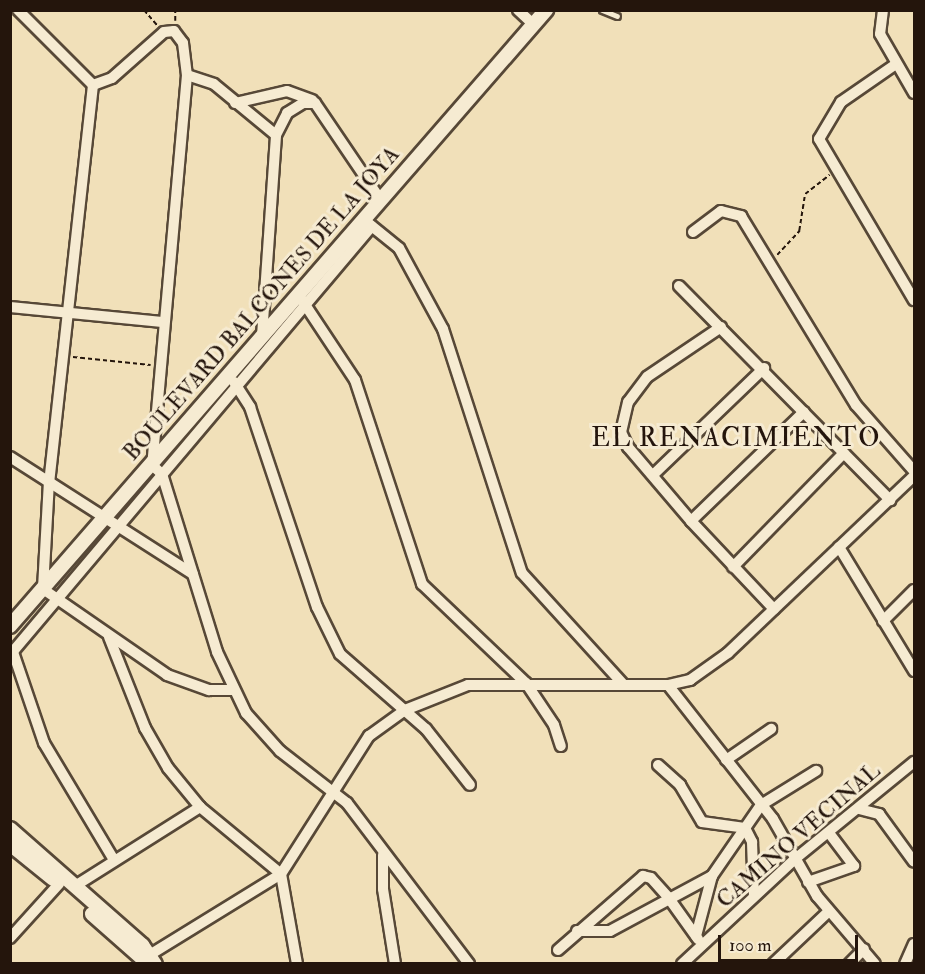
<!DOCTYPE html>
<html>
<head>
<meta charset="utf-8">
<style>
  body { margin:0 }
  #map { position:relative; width:925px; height:974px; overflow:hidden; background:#f1e0b9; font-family:"IM FELL Double Pica",serif }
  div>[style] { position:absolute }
  .path>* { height:1.5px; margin-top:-0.75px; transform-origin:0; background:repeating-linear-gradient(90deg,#24150c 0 4.5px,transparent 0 7.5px) }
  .roads { filter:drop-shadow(2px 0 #574837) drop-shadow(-2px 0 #574837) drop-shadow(0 2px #574837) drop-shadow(0 -2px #574837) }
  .service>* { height:5px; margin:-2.5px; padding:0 2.5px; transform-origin:2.5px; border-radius:2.5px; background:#f6ebd2 }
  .minor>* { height:10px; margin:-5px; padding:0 5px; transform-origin:5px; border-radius:5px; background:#f6ebd2 }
  .tertiary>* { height:14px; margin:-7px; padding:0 7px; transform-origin:7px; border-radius:7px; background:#f6ebd2 }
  span { translate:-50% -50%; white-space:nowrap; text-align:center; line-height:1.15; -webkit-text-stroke:6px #f6ebd2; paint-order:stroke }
  .street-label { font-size:22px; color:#24150c }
  .quarter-label { font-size:26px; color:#24150c; letter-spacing:1.5px }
  .frame { position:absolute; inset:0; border:12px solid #24150c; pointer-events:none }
  .scale { position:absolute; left:718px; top:935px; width:140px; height:27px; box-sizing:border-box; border:3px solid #24150c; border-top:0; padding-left:8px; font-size:18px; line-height:21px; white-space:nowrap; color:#24150c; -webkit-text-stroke:4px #f6ebd2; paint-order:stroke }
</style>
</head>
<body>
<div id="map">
  <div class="path">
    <div style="left:144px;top:10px;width:20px;rotate:49deg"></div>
    <div style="left:175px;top:21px;width:11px;rotate:-90deg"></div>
    <div style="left:777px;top:255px;width:33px;rotate:-47deg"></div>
    <div style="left:799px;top:231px;width:37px;rotate:-81deg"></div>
    <div style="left:805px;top:194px;width:31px;rotate:-38deg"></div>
    <div style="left:73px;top:357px;width:78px;rotate:5.9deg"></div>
  </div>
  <div class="roads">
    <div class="service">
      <div style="left:602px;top:10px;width:16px;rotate:22deg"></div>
    </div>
    <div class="minor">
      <div style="left:18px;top:10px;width:106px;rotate:45deg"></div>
      <div style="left:518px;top:10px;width:22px;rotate:43deg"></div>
      <div style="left:883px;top:10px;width:24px;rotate:97deg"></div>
      <div style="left:880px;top:34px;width:68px;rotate:60deg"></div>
      <div style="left:896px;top:64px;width:67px;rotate:145.4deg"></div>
      <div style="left:841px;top:102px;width:43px;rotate:120.7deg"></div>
      <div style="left:819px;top:139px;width:187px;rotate:59.5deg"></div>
      <div style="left:187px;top:75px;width:392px;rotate:95.1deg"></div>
      <div style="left:152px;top:465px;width:13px;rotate:42deg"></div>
      <div style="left:162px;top:474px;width:186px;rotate:72.8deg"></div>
      <div style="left:217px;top:652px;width:68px;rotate:64.6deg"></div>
      <div style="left:246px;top:713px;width:51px;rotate:48.2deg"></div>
      <div style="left:280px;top:751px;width:85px;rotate:37.8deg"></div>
      <div style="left:347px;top:803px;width:202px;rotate:52.8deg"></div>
      <div style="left:93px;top:85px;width:398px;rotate:96.3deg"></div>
      <div style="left:49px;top:481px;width:108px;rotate:93.2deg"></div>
      <div style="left:43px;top:589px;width:151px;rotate:34.7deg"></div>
      <div style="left:167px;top:675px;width:45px;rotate:19.7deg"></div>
      <div style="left:209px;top:690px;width:24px"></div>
      <div style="left:93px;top:85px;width:20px;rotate:-20deg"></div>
      <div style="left:112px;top:78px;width:69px;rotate:-41.5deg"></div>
      <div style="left:164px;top:32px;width:10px;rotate:-6deg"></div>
      <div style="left:174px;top:31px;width:15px;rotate:53deg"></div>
      <div style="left:183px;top:43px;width:32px;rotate:83deg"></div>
      <div style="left:187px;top:75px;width:28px;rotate:18deg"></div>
      <div style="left:214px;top:84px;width:80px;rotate:39.4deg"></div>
      <div style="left:235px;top:103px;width:53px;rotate:-13deg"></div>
      <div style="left:287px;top:91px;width:27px;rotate:20deg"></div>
      <div style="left:368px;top:223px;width:40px;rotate:39deg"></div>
      <div style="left:399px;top:248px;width:92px;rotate:61.5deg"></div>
      <div style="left:443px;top:329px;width:256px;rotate:72.1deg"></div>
      <div style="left:522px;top:573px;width:150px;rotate:47.7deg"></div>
      <div style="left:693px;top:232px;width:35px;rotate:-37deg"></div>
      <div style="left:721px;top:211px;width:21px;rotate:14deg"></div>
      <div style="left:741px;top:216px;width:221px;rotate:58.7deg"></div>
      <div style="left:856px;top:405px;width:88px;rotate:48.7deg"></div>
      <div style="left:679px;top:286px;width:301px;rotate:45.4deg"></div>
      <div style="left:302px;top:300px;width:96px;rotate:56.5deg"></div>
      <div style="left:355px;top:380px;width:215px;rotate:71.8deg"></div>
      <div style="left:422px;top:584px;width:144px;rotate:43.6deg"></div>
      <div style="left:526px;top:683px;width:50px;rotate:56.3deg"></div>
      <div style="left:554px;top:725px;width:22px;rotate:72deg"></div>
      <div style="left:10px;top:307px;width:153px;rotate:5.6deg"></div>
      <div style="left:721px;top:327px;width:89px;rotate:146deg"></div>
      <div style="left:647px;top:377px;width:31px;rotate:127deg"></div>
      <div style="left:628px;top:402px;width:31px;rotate:103deg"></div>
      <div style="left:621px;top:432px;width:17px;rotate:65deg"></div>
      <div style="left:628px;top:447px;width:97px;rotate:49.6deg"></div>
      <div style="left:691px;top:521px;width:121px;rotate:46.7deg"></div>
      <div style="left:262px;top:336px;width:201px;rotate:-86deg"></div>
      <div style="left:276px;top:135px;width:25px;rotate:-63deg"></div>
      <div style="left:287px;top:113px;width:19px;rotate:-32deg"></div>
      <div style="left:303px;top:103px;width:12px"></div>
      <div style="left:315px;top:103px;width:116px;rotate:55.9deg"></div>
      <div style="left:234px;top:382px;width:30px;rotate:57deg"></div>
      <div style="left:250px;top:407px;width:211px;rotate:71.5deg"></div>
      <div style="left:317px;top:607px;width:52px;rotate:63.9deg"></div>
      <div style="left:340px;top:654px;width:114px;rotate:41.1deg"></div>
      <div style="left:426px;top:729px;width:71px;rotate:51.8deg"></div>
      <div style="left:10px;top:457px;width:217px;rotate:32.6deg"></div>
      <div style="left:654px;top:474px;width:153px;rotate:-43.9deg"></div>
      <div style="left:691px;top:521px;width:157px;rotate:-44deg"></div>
      <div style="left:839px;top:547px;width:145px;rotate:58.8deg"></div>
      <div style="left:733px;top:567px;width:159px;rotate:-45.8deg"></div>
      <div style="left:883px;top:621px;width:44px;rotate:-45deg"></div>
      <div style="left:109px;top:637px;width:98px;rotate:68.4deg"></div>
      <div style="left:145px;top:728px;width:46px;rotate:60.1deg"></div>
      <div style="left:168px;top:768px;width:50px;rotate:50.6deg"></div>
      <div style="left:200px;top:807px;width:105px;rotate:39.6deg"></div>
      <div style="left:281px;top:874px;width:91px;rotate:79.9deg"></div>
      <div style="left:13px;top:652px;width:96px;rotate:71.2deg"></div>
      <div style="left:44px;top:743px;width:136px;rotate:59.1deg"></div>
      <div style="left:10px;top:655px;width:561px;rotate:-49.84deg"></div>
      <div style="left:668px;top:685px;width:170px;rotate:51.9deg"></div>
      <div style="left:773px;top:819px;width:89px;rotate:60.3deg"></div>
      <div style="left:817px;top:896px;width:89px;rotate:49.5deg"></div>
      <div style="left:726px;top:760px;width:55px;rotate:-34.6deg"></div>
      <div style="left:658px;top:765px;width:30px;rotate:42deg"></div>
      <div style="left:680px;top:785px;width:43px;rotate:59.3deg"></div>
      <div style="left:702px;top:822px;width:43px;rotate:7.9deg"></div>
      <div style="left:745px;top:828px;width:16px;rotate:63deg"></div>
      <div style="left:752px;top:842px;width:54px;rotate:87.9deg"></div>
      <div style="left:859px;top:809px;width:21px;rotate:14deg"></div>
      <div style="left:879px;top:814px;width:59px;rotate:53.9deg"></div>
      <div style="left:383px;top:855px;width:34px;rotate:90deg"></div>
      <div style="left:383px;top:889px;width:76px;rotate:80.9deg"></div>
      <div style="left:808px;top:882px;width:49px;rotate:-19.2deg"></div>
      <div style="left:854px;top:866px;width:41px;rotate:-127.1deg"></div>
      <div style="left:75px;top:886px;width:148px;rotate:-32.3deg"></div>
      <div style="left:577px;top:931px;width:33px"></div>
      <div style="left:610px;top:931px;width:116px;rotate:-28.3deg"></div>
      <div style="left:696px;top:936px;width:62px;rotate:-75.1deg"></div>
      <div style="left:712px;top:876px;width:86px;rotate:-55.4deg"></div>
      <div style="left:761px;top:805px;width:65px;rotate:-31.7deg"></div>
      <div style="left:10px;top:938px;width:73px;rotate:-47.8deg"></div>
      <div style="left:558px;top:950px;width:113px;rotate:-41deg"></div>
      <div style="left:643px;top:876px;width:8px;rotate:14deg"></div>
      <div style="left:651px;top:878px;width:25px;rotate:48deg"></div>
      <div style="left:668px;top:897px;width:52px;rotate:54.5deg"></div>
      <div style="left:143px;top:959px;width:162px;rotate:-31.6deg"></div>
      <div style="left:281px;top:874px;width:164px;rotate:-57.5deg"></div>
      <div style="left:369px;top:736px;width:44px;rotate:-35.8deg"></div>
      <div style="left:405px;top:710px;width:68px;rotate:-21.6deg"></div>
      <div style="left:468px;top:685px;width:200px"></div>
      <div style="left:668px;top:685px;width:23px;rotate:-13deg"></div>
      <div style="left:690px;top:680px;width:47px;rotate:-35.4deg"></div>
      <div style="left:728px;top:653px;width:257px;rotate:-43.6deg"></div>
      <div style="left:682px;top:964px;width:154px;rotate:-42.9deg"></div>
      <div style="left:795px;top:859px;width:154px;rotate:-39.2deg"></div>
      <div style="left:773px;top:964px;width:77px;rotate:-43.4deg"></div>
      <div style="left:849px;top:964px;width:21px;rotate:-45deg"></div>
      <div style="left:905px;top:964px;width:22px;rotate:-66deg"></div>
    </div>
    <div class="tertiary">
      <div style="left:10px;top:626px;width:817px;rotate:-48.97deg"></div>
      <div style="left:10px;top:829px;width:176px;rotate:41.3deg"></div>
      <div style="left:142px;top:945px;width:23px;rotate:56deg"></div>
      <div style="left:10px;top:844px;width:55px;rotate:39.1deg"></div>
      <div style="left:92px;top:914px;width:68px;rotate:41.4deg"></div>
      <div style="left:143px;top:959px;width:10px;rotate:17deg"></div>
    </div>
  </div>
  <div class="street-label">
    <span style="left:262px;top:304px;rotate:-49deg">BOULEVARD BALCONES DE LA JOYA</span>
    <span style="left:799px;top:836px;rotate:-41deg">CAMINO VECINAL</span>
  </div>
  <div class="quarter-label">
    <span style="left:736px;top:439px">EL RENACIMIENTO</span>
  </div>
  <div class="frame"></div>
  <div class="scale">100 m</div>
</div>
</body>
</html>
